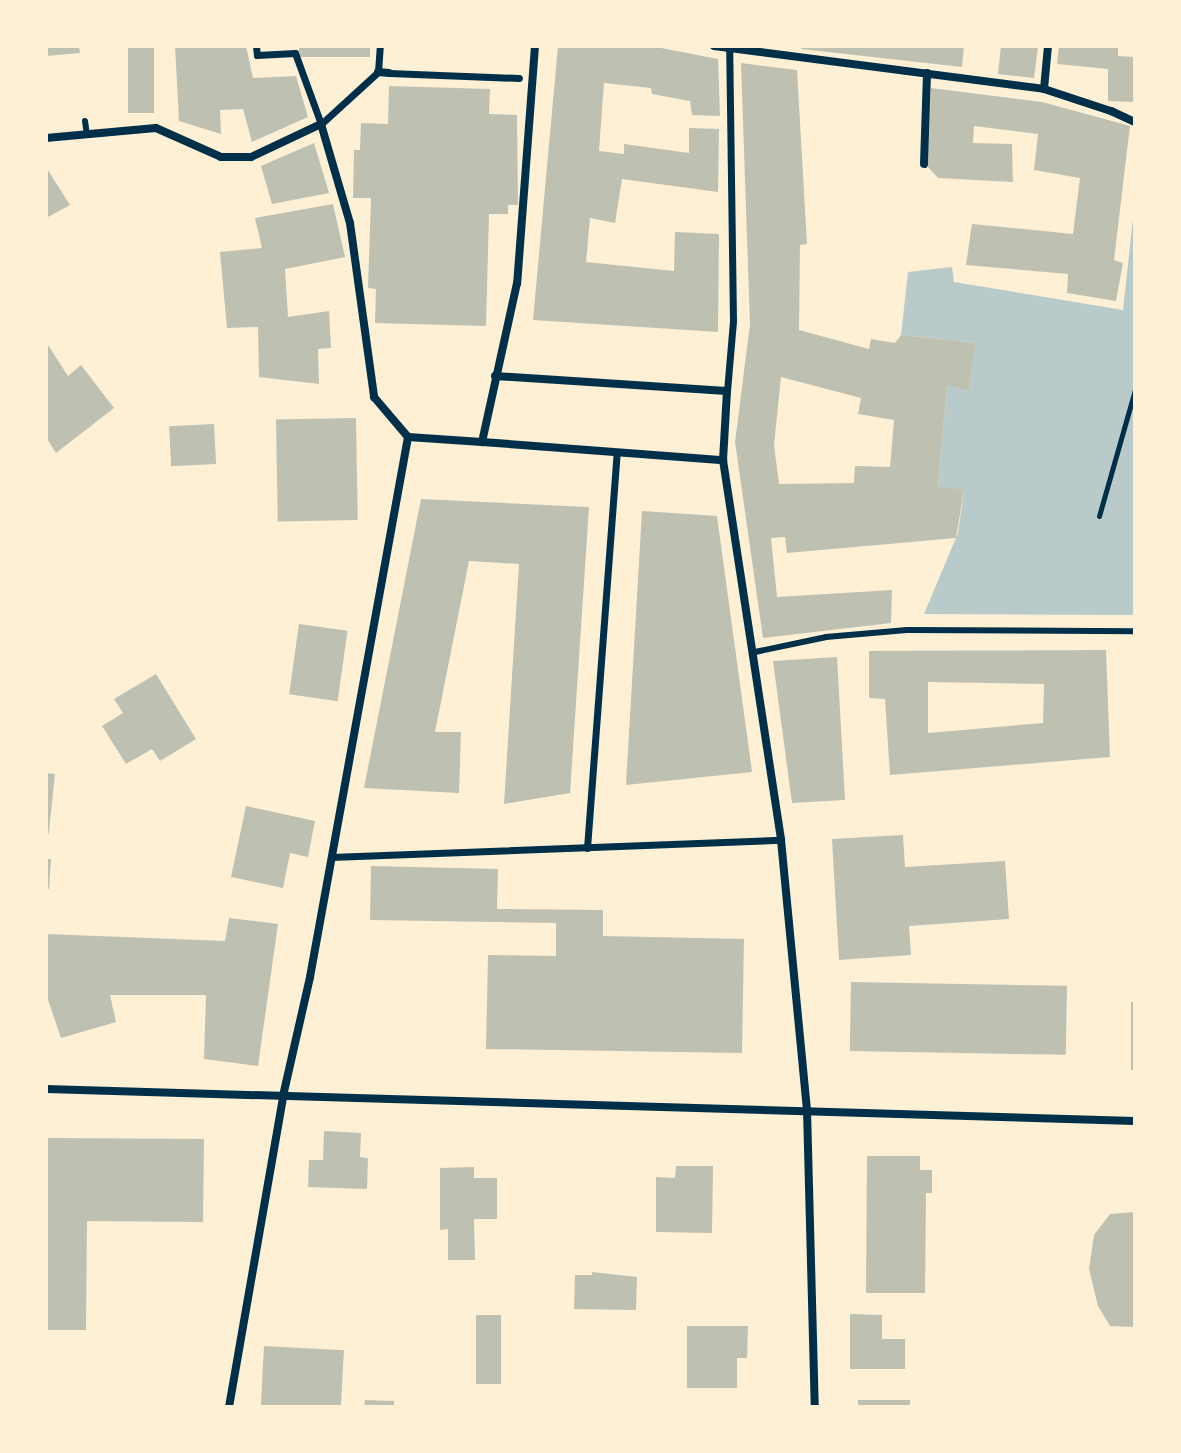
<!DOCTYPE html>
<html>
<head>
<meta charset="utf-8">
<style>
  body { margin:0 }
  #map { position:relative; width:1181px; height:1453px; overflow:hidden; background:#fdf0d5; font-family:Helvetica,sans-serif }
  div>[style] { position:absolute }
  .green>* { inset:0; background:#b9caca }
  .building>* { inset:0; background:#bec0b2; transform-origin:0 0 }
  .path>* { height:5px; margin:-2.5px; padding:0 2.5px; transform-origin:2.5px; border-radius:2.5px; background:#003049 }
  .service>* { height:6px; margin:-3px; padding:0 3px; transform-origin:3px; border-radius:3px; background:#003049 }
  .pedestrian>* { height:7px; margin:-3.5px; padding:0 3.5px; transform-origin:3.5px; border-radius:3.5px; background:#003049 }
  .minor>* { height:8px; margin:-4px; padding:0 4px; transform-origin:4px; border-radius:4px; background:#003049 }
  span { translate:-50% -50%; white-space:nowrap; text-align:center; line-height:1.15; -webkit-text-stroke:6px #fdf0d5; paint-order:stroke }
  .frame { position:absolute; inset:0; border:48px solid #fdf0d5; pointer-events:none }
</style>
</head>
<body>
<div id="map">
  <div class="green">
    <div style="clip-path:polygon(1135px 200px,1135px 615px,924px 614px,958px 533px,964px 491px,938px 486px,947px 386px,969px 391px,974px 343px,901px 335px,908px 272px,952px 267px,954px 282px,1123px 310px)"></div>
  </div>
  <div class="building">
    <div style="clip-path:polygon(46px 46px,79px 46px,80px 53px,46px 56px)"></div>
    <div style="left:128px;top:46px;width:26px;height:67px"></div>
    <div style="clip-path:polygon(175px 46px,246px 46px,253px 78px,296px 76px,308px 117px,252px 142px,243px 109px,220px 110px,221px 134px,179px 121px)"></div>
    <div style="left:299px;top:46px;width:71px;height:11px"></div>
    <div style="clip-path:polygon(558px 46px,651px 46px,718px 59px,720px 116px,692px 115px,690px 101px,652px 94px,651px 88px,604px 83px,599px 151px,624px 154px,624px 144px,689px 153px,689px 128px,719px 129px,718px 192px,622px 179px,615px 223px,590px 218px,586px 262px,674px 271px,675px 232px,719px 234px,718px 332px,533px 320px)"></div>
    <div style="clip-path:polygon(802px 46px,964px 46px,962px 67px,801px 49px)"></div>
    <div style="clip-path:polygon(1001px 46px,1038px 46px,1034px 78px,998px 74px)"></div>
    <div style="clip-path:polygon(1059px 46px,1118px 46px,1118px 56px,1135px 57px,1135px 102px,1108px 101px,1108px 69px,1057px 64px)"></div>
    <div style="clip-path:polygon(evenodd,741px 63px,797px 70px,807px 244px,800px 245px,799px 330px,869px 349px,871px 339px,895px 343px,901px 335px,975px 343px,969px 391px,947px 386px,938px 486px,964px 490px,956px 538px,787px 553px,785px 537px,771px 538px,777px 597px,892px 590px,891px 623px,763px 638px,735px 442px,750px 324px,741px 63px,781px 377px,861px 398px,858px 414px,894px 420px,890px 467px,855px 466px,854px 483px,779px 484px,774px 445px,781px 377px)"></div>
    <div style="clip-path:polygon(389px 86px,490px 89px,489px 114px,517px 115px,518px 205px,508px 205px,508px 214px,489px 214px,486px 326px,375px 323px,376px 289px,368px 288px,371px 198px,353px 198px,354px 150px,360px 150px,361px 123px,388px 124px)"></div>
    <div style="clip-path:polygon(931px 88px,1042px 102px,1130px 126px,1114px 260px,1123px 263px,1116px 301px,1067px 293px,1068px 274px,966px 265px,972px 224px,1073px 234px,1080px 178px,1034px 170px,1038px 134px,974px 126px,973px 143px,1012px 144px,1013px 182px,938px 178px,928px 167px)"></div>
    <div style="clip-path:polygon(314px 143px,329px 193px,272px 204px,261px 166px)"></div>
    <div style="clip-path:polygon(46px 167px,70px 205px,46px 218px)"></div>
    <div style="clip-path:polygon(333px 204px,345px 257px,285px 269px,288px 317px,329px 311px,331px 348px,318px 349px,319px 384px,259px 377px,258px 327px,227px 328px,220px 252px,262px 248px,255px 218px)"></div>
    <div style="clip-path:polygon(46px 342px,68px 376px,81px 365px,114px 408px,56px 453px,46px 437px)"></div>
    <div style="left:356px;top:418px;width:102px;height:80px;rotate:89deg"></div>
    <div style="left:214px;top:424px;width:40px;height:45px;rotate:87deg"></div>
    <div style="clip-path:polygon(421px 499px,589px 507px,570px 793px,504px 804px,519px 564px,469px 561px,435px 732px,461px 732px,459px 793px,364px 788px)"></div>
    <div style="clip-path:polygon(642px 511px,717px 516px,752px 772px,626px 785px)"></div>
    <div style="left:299px;top:624px;width:49px;height:71px;rotate:8deg"></div>
    <div style="clip-path:polygon(evenodd,1106px 650px,1110px 757px,890px 775px,885px 699px,869px 698px,869px 651px,1106px 650px,928px 682px,1044px 684px,1043px 723px,928px 733px,928px 682px)"></div>
    <div style="clip-path:polygon(837px 657px,845px 800px,792px 803px,773px 661px)"></div>
    <div style="clip-path:polygon(156px 674px,196px 739px,160px 761px,152px 749px,126px 764px,102px 726px,123px 713px,114px 699px)"></div>
    <div style="left:46px;top:773px;width:9px;height:61px;rotate:6deg"></div>
    <div style="clip-path:polygon(246px 806px,315px 821px,308px 857px,290px 853px,283px 888px,231px 877px)"></div>
    <div style="clip-path:polygon(903px 835px,905px 867px,1005px 861px,1009px 919px,909px 926px,911px 955px,839px 960px,832px 839px)"></div>
    <div style="clip-path:polygon(46px 859px,51px 859px,49px 889px,46px 888px)"></div>
    <div style="clip-path:polygon(371px 866px,498px 869px,497px 909px,603px 910px,603px 936px,744px 939px,742px 1053px,486px 1049px,488px 955px,556px 956px,556px 923px,370px 920px)"></div>
    <div style="clip-path:polygon(229px 918px,278px 924px,258px 1066px,204px 1059px,206px 995px,110px 995px,116px 1022px,61px 1038px,46px 994px,46px 934px,225px 941px)"></div>
    <div style="left:851px;top:982px;width:216px;height:69px;rotate:1deg"></div>
    <div style="left:1131px;top:1002px;width:4px;height:68px"></div>
    <div style="clip-path:polygon(324px 1131px,361px 1133px,360px 1157px,368px 1158px,367px 1189px,308px 1187px,309px 1160px,323px 1160px)"></div>
    <div style="clip-path:polygon(46px 1138px,204px 1139px,203px 1222px,87px 1221px,86px 1330px,46px 1330px)"></div>
    <div style="clip-path:polygon(867px 1156px,920px 1156px,920px 1170px,932px 1170px,932px 1193px,926px 1193px,925px 1293px,866px 1293px)"></div>
    <div style="clip-path:polygon(676px 1166px,713px 1166px,712px 1233px,656px 1232px,656px 1177px,675px 1178px)"></div>
    <div style="clip-path:polygon(474px 1167px,474px 1178px,497px 1178px,497px 1219px,474px 1219px,475px 1260px,448px 1260px,448px 1229px,440px 1230px,440px 1168px)"></div>
    <div style="clip-path:polygon(1135px 1212px,1135px 1327px,1110px 1326px,1098px 1306px,1089px 1269px,1094px 1235px,1110px 1214px)"></div>
    <div style="clip-path:polygon(592px 1272px,637px 1277px,636px 1310px,574px 1309px,575px 1275px,592px 1275px)"></div>
    <div style="clip-path:polygon(850px 1314px,882px 1315px,882px 1339px,905px 1339px,905px 1369px,850px 1369px)"></div>
    <div style="left:476px;top:1315px;width:25px;height:69px"></div>
    <div style="clip-path:polygon(687px 1326px,748px 1326px,747px 1358px,737px 1358px,737px 1388px,687px 1388px)"></div>
    <div style="left:264px;top:1346px;width:80px;height:61px;rotate:3deg"></div>
    <div style="clip-path:polygon(365px 1400px,394px 1401px,394px 1407px,364px 1407px)"></div>
    <div style="left:858px;top:1400px;width:52px;height:7px"></div>
  </div>
  <div class="path">
    <div style="left:1099px;top:516px;width:131px;rotate:-74.1deg"></div>
  </div>
  <div class="service">
    <div style="left:85px;top:121px;width:14px;rotate:82deg"></div>
    <div style="left:755px;top:652px;width:73px;rotate:-11.9deg"></div>
    <div style="left:826px;top:637px;width:81px;rotate:-4.9deg"></div>
    <div style="left:907px;top:630px;width:228px;rotate:0.3deg"></div>
  </div>
  <div class="pedestrian">
    <div style="left:256px;top:46px;width:9px;rotate:84deg"></div>
    <div style="left:257px;top:55px;width:38px;rotate:-3deg"></div>
    <div style="left:295px;top:53px;width:76px;rotate:69.9deg"></div>
    <div style="left:321px;top:124px;width:77px;rotate:-42.4deg"></div>
    <div style="left:378px;top:72px;width:26px;rotate:-86deg"></div>
    <div style="left:389px;top:73px;width:130px;rotate:2.2deg"></div>
    <div style="left:727px;top:391px;width:70px;rotate:-85.1deg"></div>
    <div style="left:733px;top:321px;width:272px;rotate:-90.8deg"></div>
    <div style="left:587px;top:848px;width:397px;rotate:-85.7deg"></div>
    <div style="left:331px;top:857px;width:450px;rotate:-2.2deg"></div>
  </div>
  <div class="minor">
    <div style="left:535px;top:46px;width:238px;rotate:94.3deg"></div>
    <div style="left:517px;top:283px;width:163px;rotate:102.4deg"></div>
    <div style="left:482px;top:442px;width:242px;rotate:4.3deg"></div>
    <div style="left:714px;top:46px;width:333px;rotate:7.4deg"></div>
    <div style="left:1044px;top:89px;width:71px;rotate:18.2deg"></div>
    <div style="left:1111px;top:111px;width:26px;rotate:25deg"></div>
    <div style="left:378px;top:72px;width:11px;rotate:5deg"></div>
    <div style="left:1044px;top:89px;width:43px;rotate:-84.7deg"></div>
    <div style="left:46px;top:138px;width:110px;rotate:-5.2deg"></div>
    <div style="left:156px;top:128px;width:71px;rotate:24deg"></div>
    <div style="left:221px;top:157px;width:30px"></div>
    <div style="left:251px;top:157px;width:77px;rotate:-25.2deg"></div>
    <div style="left:321px;top:124px;width:103px;rotate:73.7deg"></div>
    <div style="left:350px;top:223px;width:176px;rotate:82.1deg"></div>
    <div style="left:374px;top:397px;width:52px;rotate:49.6deg"></div>
    <div style="left:924px;top:164px;width:91px;rotate:-88.1deg"></div>
    <div style="left:495px;top:376px;width:232px;rotate:3.7deg"></div>
    <div style="left:727px;top:391px;width:69px;rotate:93.3deg"></div>
    <div style="left:723px;top:460px;width:384px;rotate:81.3deg"></div>
    <div style="left:781px;top:840px;width:271px;rotate:84.5deg"></div>
    <div style="left:807px;top:1110px;width:297px;rotate:88.5deg"></div>
    <div style="left:408px;top:437px;width:74px;rotate:3.9deg"></div>
    <div style="left:46px;top:1089px;width:1089px;rotate:1.68deg"></div>
    <div style="left:229px;top:1407px;width:316px;rotate:-80.1deg"></div>
    <div style="left:283px;top:1096px;width:122px;rotate:-77.2deg"></div>
    <div style="left:310px;top:977px;width:549px;rotate:-79.71deg"></div>
  </div>
  <div class="frame"></div>
</div>
</body>
</html>
